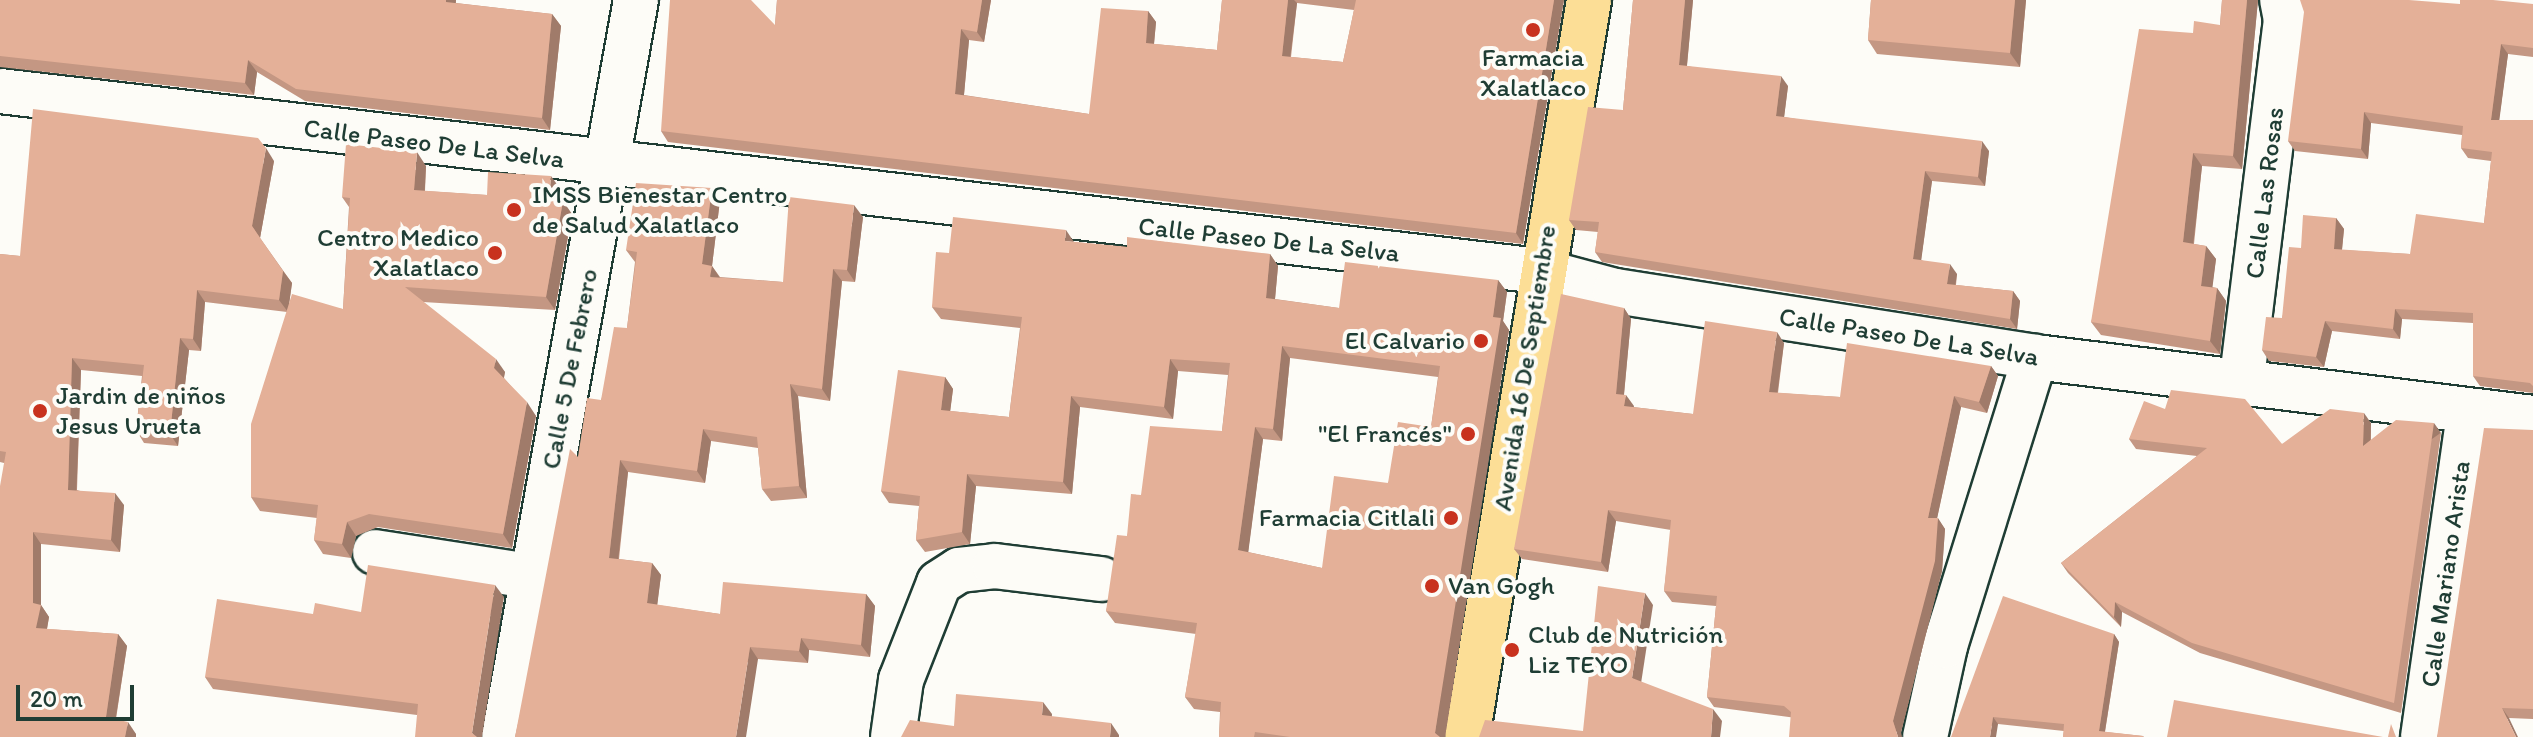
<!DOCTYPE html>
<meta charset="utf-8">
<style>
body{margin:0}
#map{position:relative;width:2533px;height:737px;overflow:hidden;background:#fdfcf7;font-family:Itim,sans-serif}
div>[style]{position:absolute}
.roads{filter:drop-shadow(2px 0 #1f3d34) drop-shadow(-2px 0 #1f3d34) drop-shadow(0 2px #1f3d34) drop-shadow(0 -2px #1f3d34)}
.minor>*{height:44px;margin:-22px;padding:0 22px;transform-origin:22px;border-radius:22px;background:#fdfcf7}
.major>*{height:44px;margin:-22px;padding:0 22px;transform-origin:22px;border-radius:22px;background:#fcde96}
.wall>*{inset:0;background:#c49783}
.shaded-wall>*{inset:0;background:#a07b6a;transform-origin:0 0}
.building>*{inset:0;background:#e4b098}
.dots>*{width:22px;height:22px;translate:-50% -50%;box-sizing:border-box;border:4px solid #fdfcf7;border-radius:50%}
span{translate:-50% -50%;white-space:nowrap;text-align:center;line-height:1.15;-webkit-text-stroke:8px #fdfcf7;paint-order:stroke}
.poi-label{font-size:26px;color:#1f3d34}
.left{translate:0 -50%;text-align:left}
.right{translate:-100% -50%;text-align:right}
.street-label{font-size:26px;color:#1f3d34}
.scale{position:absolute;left:16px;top:685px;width:118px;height:36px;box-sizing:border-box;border:4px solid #1f3d34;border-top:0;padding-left:10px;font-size:24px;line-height:28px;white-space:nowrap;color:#1f3d34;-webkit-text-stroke:6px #fdfcf7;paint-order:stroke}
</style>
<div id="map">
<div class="roads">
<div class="minor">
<div style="left:0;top:91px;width:1550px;rotate:6.67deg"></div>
<div style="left:1540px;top:271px;width:78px;rotate:14.9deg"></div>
<div style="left:1615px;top:291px;width:425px;rotate:8.9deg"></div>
<div style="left:2035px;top:357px;width:502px;rotate:6.98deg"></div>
<div style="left:2241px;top:386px;width:369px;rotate:-83deg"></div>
<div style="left:2286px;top:20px;width:20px;rotate:-101deg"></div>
<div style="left:375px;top:552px;width:157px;rotate:8.8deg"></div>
<div style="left:504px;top:737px;width:749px;rotate:-79.85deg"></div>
<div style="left:893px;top:737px;width:58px;rotate:-82deg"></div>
<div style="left:901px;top:680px;width:104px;rotate:-68.6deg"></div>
<div style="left:939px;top:583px;width:24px;rotate:-33deg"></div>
<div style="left:959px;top:570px;width:36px;rotate:-6deg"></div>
<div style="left:995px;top:566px;width:107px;rotate:7deg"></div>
<div style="left:1925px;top:737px;width:93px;rotate:-77.6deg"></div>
<div style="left:1945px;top:646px;width:303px;rotate:-72.7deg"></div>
<div style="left:2423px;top:737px;width:328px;rotate:-81.9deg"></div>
</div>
<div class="major">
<div style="left:1467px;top:737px;width:747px;rotate:-80.6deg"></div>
</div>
</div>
<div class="wall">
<div style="clip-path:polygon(0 0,456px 0,456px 3px,552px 14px,561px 26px,550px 130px,305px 101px,257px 72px,254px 95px,0 67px)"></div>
<div style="clip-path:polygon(evenodd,777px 0,991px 0,984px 42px,969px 40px,964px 95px,1089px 114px,1148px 11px,1156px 22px,1154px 44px,1217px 50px,1222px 0,1564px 0,1523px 244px,668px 142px,661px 131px,775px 25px,777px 0,1297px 3px,1354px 10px,1343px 62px,1291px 57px,1297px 3px)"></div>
<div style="clip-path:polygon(1633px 0,1693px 0,1687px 66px,1788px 86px,1784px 117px,1989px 151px,1985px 186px,1932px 181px,1921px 260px,1957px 274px,1956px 285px,2013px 291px,2020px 301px,2017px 329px,1602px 262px,1595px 252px,1598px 232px,1576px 230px,1569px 220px,1623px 110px)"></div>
<div style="clip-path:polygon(1871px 0,2026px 0,2020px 67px,1877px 54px,1868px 40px)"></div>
<div style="clip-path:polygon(2222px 0,2258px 0,2242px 169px,2202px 166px,2194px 244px,2206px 246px,2216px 259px,2212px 287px,2217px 288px,2226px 301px,2220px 354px,2101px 335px,2091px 322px,2193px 33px,2220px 25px)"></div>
<div style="clip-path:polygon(2460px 4px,2533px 4px,2533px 57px,2508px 54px,2499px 120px,2533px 120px,2533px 393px,2480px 386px,2473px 376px,2473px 323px,2402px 319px,2400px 339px,2332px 331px,2324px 367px,2269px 361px,2262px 350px,2282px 318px,2301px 248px,2336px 218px,2344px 229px,2342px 250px,2410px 254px,2484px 223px,2491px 161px,2468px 158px,2461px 148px,2462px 135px,2371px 123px,2368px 159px,2295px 151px,2288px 141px)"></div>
<div style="clip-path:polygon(274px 161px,260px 238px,292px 283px,289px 304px,343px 309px,349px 207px,342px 197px,426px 166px,425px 191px,487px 195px,561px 190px,560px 200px,572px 214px,555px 310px,423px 302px,505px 372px,504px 378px,536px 416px,512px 548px,378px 527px,356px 536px,351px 558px,323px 554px,314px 540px,317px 518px,260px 511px,251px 497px,287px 312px,205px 302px,201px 351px,189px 350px,178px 446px,144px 443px,136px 430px,142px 376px,81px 370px,77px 490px,124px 505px,120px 552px,41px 544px,41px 605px,49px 617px,47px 629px,118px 634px,127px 646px,116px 719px,136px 734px,136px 737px,0 737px,4px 463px,0 462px,0 254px,20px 256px)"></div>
<div style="clip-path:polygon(712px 188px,720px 200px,712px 266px,720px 277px,783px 282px,863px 217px,855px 282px,842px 281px,830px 401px,798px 396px,807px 498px,771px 501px,762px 489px,758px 448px,711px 441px,705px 483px,628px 472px,619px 559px,652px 563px,661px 575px,657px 605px,720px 614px,866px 594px,875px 606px,870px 657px,809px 650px,808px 663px,758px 659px,515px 737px,578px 457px,601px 400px,627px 328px,635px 262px,626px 250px)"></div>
<div style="clip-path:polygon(evenodd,1074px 242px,1127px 247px,1270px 254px,1278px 266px,1275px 299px,1339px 308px,1498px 280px,1507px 292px,1503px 321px,1509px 330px,1445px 737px,1219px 737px,1220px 712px,1194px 709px,1185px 697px,1196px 634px,1115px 623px,1106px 611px,1127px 536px,1141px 495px,1222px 431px,1228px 375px,1178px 371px,1173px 419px,1080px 407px,1072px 494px,976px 486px,970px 544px,925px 552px,916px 540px,919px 506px,889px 503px,881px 491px,945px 377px,953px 389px,950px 411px,1009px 417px,1020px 328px,941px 319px,932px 307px,949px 253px,1074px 242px,1290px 358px,1438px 377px,1431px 427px,1322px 568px,1248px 552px,1263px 439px,1282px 441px,1290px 358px)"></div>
<div style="clip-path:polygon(1624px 308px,1631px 319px,1624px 395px,1633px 407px,1693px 414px,1784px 343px,1778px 393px,1840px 397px,1991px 366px,1998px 376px,1987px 413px,1961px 407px,1937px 518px,1945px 529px,1942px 571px,1901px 732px,1714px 707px,1707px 697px,1716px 606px,1672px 602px,1664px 591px,1671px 530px,1616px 521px,1608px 572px,1522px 559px,1514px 549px)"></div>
<div style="clip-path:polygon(2165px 409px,2282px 444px,2371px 423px,2371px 440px,2441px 433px,2401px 713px,2200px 653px,2122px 612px,2121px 627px,2068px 573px,2061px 563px,2197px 456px,2136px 449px,2129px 439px)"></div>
<div style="clip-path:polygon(2533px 430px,2533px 719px,2509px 718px,2437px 737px)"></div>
<div style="clip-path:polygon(504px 597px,417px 715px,213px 689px,205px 677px,313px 614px,361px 612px)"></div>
<div style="clip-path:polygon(2114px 634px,2119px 642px,2105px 732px,2143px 736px,2144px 737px,2063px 737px,2064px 731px,1998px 724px,1951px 737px)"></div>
</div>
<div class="shaded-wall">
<div style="clip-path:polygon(446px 0,456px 0,454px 14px,446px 2px)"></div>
<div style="clip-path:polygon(982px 0,991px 0,984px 42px,977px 32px)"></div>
<div style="clip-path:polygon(1288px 0,1294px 0,1297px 3px,1289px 67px,1282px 56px)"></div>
<div style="clip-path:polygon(1554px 0,1564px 0,1523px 244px,1516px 233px)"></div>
<div style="clip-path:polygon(1685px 0,1693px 0,1686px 75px,1679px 65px)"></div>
<div style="clip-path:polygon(2015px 0,2026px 0,2020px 67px,2010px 53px)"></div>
<div style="clip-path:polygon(2247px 0,2258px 0,2242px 169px,2233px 156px)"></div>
<div style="clip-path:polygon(1148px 11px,1156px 22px,1153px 54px,1146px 43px)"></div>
<div style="clip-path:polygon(552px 14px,561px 26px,550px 130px,542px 118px)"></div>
<div style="clip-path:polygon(961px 29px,969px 40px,963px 105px,955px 94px)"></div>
<div style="clip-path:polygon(2501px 44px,2508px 54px,2498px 130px,2491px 120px)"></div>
<div style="clip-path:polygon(248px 60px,257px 72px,254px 95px,245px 83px)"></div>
<div style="clip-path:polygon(1781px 76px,1788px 86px,1783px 126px,1776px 116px)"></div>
<div style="clip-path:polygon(2364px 112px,2371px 123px,2368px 159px,2361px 149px)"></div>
<div style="clip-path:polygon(1982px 141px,1989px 151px,1985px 186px,1978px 177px)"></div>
<div style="clip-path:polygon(266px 148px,274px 161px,260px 238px,252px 226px)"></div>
<div style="clip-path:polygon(417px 152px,426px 166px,424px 204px,414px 190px)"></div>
<div style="clip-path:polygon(2193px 153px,2202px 166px,2192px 255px,2183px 242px)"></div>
<div style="clip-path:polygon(1925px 171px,1932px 181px,1920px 269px,1913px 259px)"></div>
<div style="clip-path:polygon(551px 176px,561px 190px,559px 213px,549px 200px)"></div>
<div style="clip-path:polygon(712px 188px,720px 200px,712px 266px,720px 278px,719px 289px,702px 264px)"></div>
<div style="clip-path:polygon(563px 201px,572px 214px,555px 310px,546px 297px)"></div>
<div style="clip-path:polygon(854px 205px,863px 217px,855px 282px,847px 270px)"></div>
<div style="clip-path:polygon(2336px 218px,2344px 229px,2341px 259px,2334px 249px)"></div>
<div style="clip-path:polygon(1066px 230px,1074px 242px,1065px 241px)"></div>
<div style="clip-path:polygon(2206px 246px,2216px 259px,2211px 299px,2201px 286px)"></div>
<div style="clip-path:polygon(1270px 254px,1278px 266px,1274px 310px,1266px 298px)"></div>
<div style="clip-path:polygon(1950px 264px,1957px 274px,1954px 294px,1947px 284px)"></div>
<div style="clip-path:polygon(833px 269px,842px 281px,830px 401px,822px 389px)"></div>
<div style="clip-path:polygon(283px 271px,292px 283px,288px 312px,279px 300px)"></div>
<div style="clip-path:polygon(1498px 280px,1507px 292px,1503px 321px,1509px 330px,1445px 737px,1438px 737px,1435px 733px)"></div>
<div style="clip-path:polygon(2217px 288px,2226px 301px,2220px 354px,2210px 341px)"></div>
<div style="clip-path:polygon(197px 290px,205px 302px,201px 351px,193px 339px)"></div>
<div style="clip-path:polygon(2013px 291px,2020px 301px,2017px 329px,2010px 319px)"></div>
<div style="clip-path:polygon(1624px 308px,1631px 319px,1623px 404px,1616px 394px)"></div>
<div style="clip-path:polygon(2395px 309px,2402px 319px,2400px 339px,2393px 329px)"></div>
<div style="clip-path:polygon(2325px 321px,2332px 331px,2324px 367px,2316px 357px)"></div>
<div style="clip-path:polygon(1777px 332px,1784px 343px,1776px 403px,1769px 392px)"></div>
<div style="clip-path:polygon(180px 338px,189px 350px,178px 446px,170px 434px)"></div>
<div style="clip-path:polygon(1282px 346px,1290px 358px,1282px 441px,1273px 429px)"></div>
<div style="clip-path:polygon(72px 358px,81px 370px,76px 502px,68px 490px)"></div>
<div style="clip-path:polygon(496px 359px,505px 372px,503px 381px,494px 368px)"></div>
<div style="clip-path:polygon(1170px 359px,1178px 371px,1173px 419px,1164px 407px)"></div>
<div style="clip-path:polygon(1991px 366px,1998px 376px,1987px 413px,1979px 402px)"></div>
<div style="clip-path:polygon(945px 377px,953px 389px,949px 421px,941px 410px)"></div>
<div style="clip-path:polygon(790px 384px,798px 396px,807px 498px,799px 486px)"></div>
<div style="clip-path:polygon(1626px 395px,1634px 406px,1632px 416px,1624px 406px)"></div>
<div style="clip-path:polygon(1071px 396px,1080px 407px,1072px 494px,1063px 482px)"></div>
<div style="clip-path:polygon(1954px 396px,1961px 407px,1935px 528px,1928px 518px)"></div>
<div style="clip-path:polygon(527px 402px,536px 416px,512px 548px,503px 534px)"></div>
<div style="clip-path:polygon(2364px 413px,2371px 423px,2370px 456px,2363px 446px)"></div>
<div style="left:2434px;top:423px;width:12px;height:283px;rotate:55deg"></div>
<div style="clip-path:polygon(1255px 427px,1263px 439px,1247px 562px,1238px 550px)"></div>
<div style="clip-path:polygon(703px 429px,711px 441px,705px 483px,697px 471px)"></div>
<div style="clip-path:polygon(620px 460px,628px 472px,617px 570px,609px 558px)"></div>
<div style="clip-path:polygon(967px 474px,976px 486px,970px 544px,962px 532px)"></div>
<div style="clip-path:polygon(115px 493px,124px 505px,120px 552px,111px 540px)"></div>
<div style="clip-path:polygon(1608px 510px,1616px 521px,1608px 572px,1601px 562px)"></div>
<div style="clip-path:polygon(1938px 518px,1945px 529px,1942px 571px,1901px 732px,1902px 737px,1898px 737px,1893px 721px)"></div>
<div style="clip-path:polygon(347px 522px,356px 536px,351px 558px,342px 544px)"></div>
<div style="clip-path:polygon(33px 532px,41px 544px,41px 605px,49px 617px,45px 640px,36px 628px,33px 603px)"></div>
<div style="clip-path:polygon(652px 563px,661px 575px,656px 615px,647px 603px)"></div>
<div style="clip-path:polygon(495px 585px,504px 597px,482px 737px,475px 737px,472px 733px)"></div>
<div style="clip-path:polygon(1645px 593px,1653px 605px,1640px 690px,1632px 678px)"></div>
<div style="clip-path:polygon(866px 594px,875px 606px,870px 657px,861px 645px)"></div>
<div style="clip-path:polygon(2115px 602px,2122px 612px,2121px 627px,2114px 617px)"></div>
<div style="clip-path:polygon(118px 634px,127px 646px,114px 729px,106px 717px)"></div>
<div style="clip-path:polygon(2114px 634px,2119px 642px,2104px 737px,2099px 731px)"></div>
<div style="clip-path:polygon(801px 638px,809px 650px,808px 663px,799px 651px)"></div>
<div style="clip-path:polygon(750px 647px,758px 659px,746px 737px,736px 737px)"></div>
<div style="clip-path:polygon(1043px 702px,1052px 714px,1051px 727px,1042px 715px)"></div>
<div style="clip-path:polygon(2502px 708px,2509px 718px,2518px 737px,2516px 737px)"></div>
<div style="clip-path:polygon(1713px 709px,1722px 721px,1720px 737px,1711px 737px)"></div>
<div style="clip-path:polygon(1993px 717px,1998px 724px,1996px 737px,1990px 737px)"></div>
<div style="clip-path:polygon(128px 722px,136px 734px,136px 737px,125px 737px)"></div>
<div style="clip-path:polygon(1111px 723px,1119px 735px,1119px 737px,1110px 737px)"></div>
</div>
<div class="building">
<div style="clip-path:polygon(0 0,446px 0,446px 2px,552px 14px,542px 118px,296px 89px,248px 60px,245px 83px,0 56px)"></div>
<div style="clip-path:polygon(670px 0,751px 0,775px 25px,777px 0,982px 0,977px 32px,961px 29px,955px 94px,1089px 114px,1101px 8px,1148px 11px,1146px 43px,1217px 50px,1222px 0,1288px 0,1282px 56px,1343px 62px,1356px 0,1354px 0,1554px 0,1516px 233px,661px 131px)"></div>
<div style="clip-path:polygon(1633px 0,1685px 0,1679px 65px,1781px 76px,1776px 116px,1982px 141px,1978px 177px,1925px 171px,1913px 259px,1950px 264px,1947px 284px,2013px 291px,2010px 319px,1595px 252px,1599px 222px,1569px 220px,1588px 107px,1623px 110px)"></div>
<div style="clip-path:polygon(1871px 0,2015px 0,2010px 53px,1868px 40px)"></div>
<div style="clip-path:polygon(2222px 0,2247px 0,2233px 156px,2193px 153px,2183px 242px,2206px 246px,2201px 286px,2217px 288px,2210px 341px,2091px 322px,2139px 29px,2193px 33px,2194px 21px,2220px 25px)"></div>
<div style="clip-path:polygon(2300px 0,2409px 0,2460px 4px,2460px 0,2493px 0,2533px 4px,2533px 48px,2501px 44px,2491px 120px,2533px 120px,2533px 386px,2530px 383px,2473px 376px,2473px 313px,2395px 309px,2393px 329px,2325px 321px,2316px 357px,2262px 350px,2266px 317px,2282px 318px,2289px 247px,2301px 248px,2303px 215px,2336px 218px,2334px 249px,2410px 254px,2416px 214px,2484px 223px,2492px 152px,2461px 148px,2463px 126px,2364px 112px,2361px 149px,2288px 141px,2304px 12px)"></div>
<div style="clip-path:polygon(33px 109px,258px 138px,266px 148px,252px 226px,283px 271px,279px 300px,197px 290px,193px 339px,180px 338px,170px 434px,136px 430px,144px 365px,72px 358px,68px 490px,115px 493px,111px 540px,33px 532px,33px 603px,41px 605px,36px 628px,118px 634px,106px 717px,128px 722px,125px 737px,0 737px,0 486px,6px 452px,0 451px,0 254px,20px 256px)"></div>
<div style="clip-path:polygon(346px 144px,417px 152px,414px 190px,487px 195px,488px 172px,551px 176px,549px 200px,563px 201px,546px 297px,405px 287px,496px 359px,494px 368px,527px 402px,503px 534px,369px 514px,347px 522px,342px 544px,314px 540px,318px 505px,251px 497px,251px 424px,292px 294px,343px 309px,350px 198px,342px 197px)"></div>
<div style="clip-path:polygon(636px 183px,712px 188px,702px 264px,712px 266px,710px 277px,783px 282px,789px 197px,854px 205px,847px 270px,833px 269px,822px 389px,790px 384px,799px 486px,762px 489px,757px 437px,703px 429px,697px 471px,620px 460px,609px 558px,652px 563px,647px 603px,720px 614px,723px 582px,866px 594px,861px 645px,801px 638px,799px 651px,750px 647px,736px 737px,515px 737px,570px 449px,578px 457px,587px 398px,601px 400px,614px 327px,627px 328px,637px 252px,626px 250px)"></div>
<div style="clip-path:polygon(evenodd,953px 217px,1066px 230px,1065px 241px,1127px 247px,1127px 237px,1270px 254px,1266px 298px,1339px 308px,1345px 262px,1498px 280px,1493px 317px,1501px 318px,1435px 733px,1440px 737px,1290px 737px,1255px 732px,1254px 737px,1219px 737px,1221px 702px,1185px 697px,1197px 623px,1106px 611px,1117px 535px,1127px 536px,1131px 494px,1141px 495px,1150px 426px,1222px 431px,1230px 363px,1170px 359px,1164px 407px,1071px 396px,1063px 482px,967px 474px,962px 532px,916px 540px,920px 496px,881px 491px,898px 370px,945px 377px,941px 410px,1009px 417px,1022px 317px,932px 307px,936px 252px,949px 253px,953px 217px,1282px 346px,1440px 366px,1431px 427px,1398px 422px,1388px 483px,1334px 476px,1322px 568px,1238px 550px,1255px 427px,1273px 429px,1282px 346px)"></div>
<div style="clip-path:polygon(1561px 294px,1624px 308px,1616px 394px,1626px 395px,1624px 406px,1693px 414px,1705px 321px,1777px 332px,1769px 392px,1840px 397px,1847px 343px,1991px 366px,1979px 402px,1954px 396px,1928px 518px,1938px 518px,1935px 561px,1893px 721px,1898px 737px,1789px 737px,1791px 712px,1784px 706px,1707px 697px,1717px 596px,1664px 591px,1671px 520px,1608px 510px,1601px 562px,1514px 549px)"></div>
<div style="clip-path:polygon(2171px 390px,2245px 399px,2282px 444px,2330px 409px,2364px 413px,2363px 446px,2396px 420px,2434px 423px,2394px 703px,2192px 643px,2115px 602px,2114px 617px,2061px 563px,2207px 448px,2129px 439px,2144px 401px,2165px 409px)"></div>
<div style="clip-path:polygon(2484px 428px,2533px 430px,2533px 709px,2502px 708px,2516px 737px,2437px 737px)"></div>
<div style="clip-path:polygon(368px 565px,495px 585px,472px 733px,477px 737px,415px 737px,418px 704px,205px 677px,217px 599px,313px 614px,315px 603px,361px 612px)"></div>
<div style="clip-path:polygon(1598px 586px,1645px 593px,1632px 678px,1713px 709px,1711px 737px,1479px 737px,1485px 720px,1583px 731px)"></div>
<div style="clip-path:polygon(2003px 596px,2114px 634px,2099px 731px,2143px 736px,2143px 737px,2063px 737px,2064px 724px,1993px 717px,1990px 737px,1951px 737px)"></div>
<div style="clip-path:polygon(956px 694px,1043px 702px,1042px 715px,1111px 723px,1110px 737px,901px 737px,910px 720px,954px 726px)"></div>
<div style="clip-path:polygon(2174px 700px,2383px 737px,2167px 737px)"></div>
<div style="clip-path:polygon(2391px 724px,2396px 737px,2388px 737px)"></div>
</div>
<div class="dots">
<div style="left:1533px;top:30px;background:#c8321e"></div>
<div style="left:514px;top:210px;background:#c8321e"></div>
<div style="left:495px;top:253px;background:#c8321e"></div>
<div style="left:1481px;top:341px;background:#c8321e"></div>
<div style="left:40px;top:411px;background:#c8321e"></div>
<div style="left:1468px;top:434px;background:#c8321e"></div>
<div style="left:1451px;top:518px;background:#c8321e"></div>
<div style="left:1432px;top:586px;background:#c8321e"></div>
<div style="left:1512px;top:650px;background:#c8321e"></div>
</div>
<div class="poi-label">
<span style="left:1533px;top:73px">Farmacia<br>Xalatlaco</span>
<span class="left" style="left:532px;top:210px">IMSS Bienestar Centro<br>de Salud Xalatlaco</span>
<span class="right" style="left:479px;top:253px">Centro Medico<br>Xalatlaco</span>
<span class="right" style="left:1465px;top:341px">El Calvario</span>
<span class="left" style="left:56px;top:411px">Jardin de niños<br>Jesus Urueta</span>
<span class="right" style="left:1452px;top:434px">"El Francés"</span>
<span class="right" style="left:1435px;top:518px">Farmacia Citlali</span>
<span class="left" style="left:1448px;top:586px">Van Gogh</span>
<span class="left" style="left:1528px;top:650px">Club de Nutrición<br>Liz TEYO</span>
</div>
<div class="street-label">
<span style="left:434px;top:144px;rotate:7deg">Calle Paseo De La Selva</span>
<span style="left:2265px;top:193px;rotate:-83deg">Calle Las Rosas</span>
<span style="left:1269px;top:240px;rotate:6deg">Calle Paseo De La Selva</span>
<span style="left:1909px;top:337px;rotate:9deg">Calle Paseo De La Selva</span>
<span style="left:1525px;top:368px;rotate:-81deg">Avenida 16 De Septiembre</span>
<span style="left:570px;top:369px;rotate:-79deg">Calle 5 De Febrero</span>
<span style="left:2446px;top:574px;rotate:-82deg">Calle Mariano Arista</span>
</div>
<div class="scale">20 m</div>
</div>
